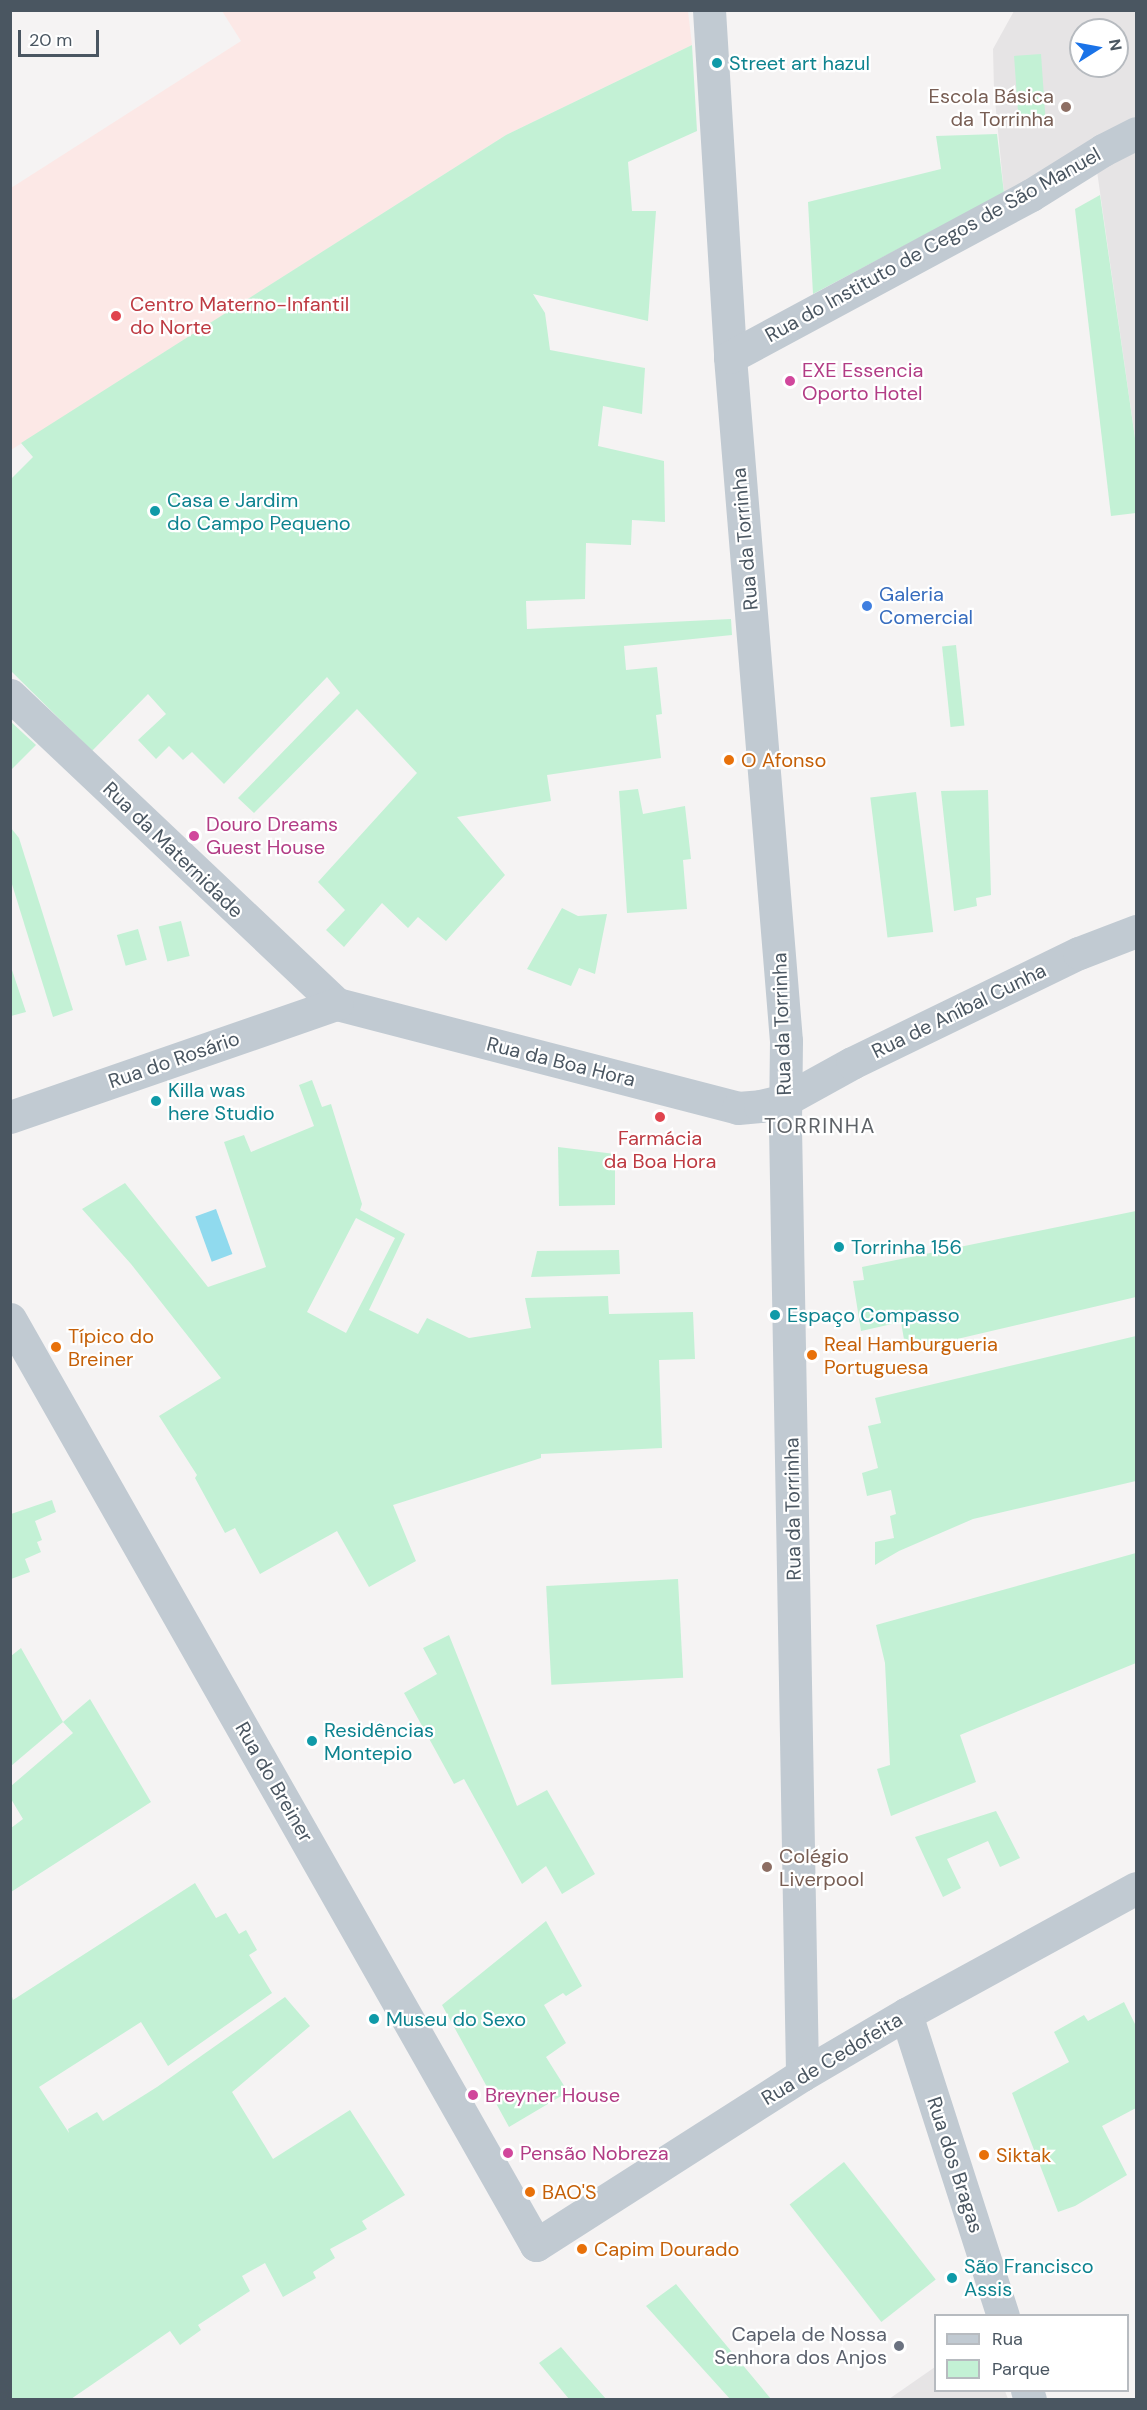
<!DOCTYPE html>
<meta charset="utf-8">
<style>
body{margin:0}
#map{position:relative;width:1147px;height:2410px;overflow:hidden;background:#f5f3f3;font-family:"DM Sans",sans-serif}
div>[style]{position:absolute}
.education>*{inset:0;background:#e6e4e5}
.medical>*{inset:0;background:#fce8e6}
.green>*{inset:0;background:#c3f1d5;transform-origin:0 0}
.water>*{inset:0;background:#90daee;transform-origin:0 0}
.minor>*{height:33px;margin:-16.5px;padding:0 16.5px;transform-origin:16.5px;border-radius:16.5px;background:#c1cad2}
.dots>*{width:16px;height:16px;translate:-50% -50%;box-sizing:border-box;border:3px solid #fff;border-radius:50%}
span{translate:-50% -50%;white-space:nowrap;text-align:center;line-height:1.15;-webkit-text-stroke:4.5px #fff;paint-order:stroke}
.culture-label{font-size:20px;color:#0d838f}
.left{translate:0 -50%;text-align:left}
.education-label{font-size:20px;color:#785e54}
.right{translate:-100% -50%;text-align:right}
.street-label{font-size:20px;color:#4a5661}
.health-label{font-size:20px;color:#be3a42}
.hotel-label{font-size:20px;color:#b23c85}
.shop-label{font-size:20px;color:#366cbe}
.food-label{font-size:20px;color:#c56008}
.worship-label{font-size:20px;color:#5b616d}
.neighbourhood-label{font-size:21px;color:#5f6368;letter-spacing:1.5px}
.frame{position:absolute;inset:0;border:12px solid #4a5661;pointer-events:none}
.legend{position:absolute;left:934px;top:2314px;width:195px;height:78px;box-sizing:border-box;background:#fff;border:2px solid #b7bbc0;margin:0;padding:8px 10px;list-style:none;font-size:18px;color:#4a5661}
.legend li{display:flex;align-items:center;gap:12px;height:30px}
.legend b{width:30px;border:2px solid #b7bbc0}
.north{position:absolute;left:1069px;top:18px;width:60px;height:60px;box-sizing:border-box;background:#fff;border:2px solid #b7bbc0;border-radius:50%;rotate:79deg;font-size:16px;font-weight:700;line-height:24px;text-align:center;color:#4a5661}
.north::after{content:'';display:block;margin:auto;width:21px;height:27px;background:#1a73e8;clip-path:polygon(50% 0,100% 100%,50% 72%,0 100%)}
.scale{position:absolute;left:18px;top:30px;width:81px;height:27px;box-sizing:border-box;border:3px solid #4a5661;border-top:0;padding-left:8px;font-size:18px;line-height:21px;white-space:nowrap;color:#4a5661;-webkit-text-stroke:4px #fff;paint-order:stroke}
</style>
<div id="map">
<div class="education">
<div style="clip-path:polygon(evenodd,1014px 11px,1136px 11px,1136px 123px,1004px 193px,994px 90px,993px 49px,1014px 11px,1081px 30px,1117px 30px,1117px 66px,1081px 66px,1081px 30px)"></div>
<div style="clip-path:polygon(1136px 149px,1136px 445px,1097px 171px)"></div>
<div style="clip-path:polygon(935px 2367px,936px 2390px,1005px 2391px,1008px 2399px,889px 2399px)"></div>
</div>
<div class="medical">
<div style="clip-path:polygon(222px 11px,688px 11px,692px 45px,506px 135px,11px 450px,11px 188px,241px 41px)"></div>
</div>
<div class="green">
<div style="clip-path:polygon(692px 45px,697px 131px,628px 162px,632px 211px,656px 211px,648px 321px,533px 294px,545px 313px,550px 350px,645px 368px,642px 414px,603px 406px,598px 446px,664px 461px,665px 522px,632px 520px,631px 545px,586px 543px,585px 599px,526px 601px,527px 629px,731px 619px,732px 635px,624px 646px,626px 670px,657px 667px,662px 714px,656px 715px,661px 758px,547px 775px,551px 801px,457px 817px,505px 875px,446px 941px,418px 917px,408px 928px,382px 903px,344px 947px,326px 930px,345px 910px,318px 882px,417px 773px,357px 709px,254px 813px,238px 798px,340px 693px,327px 677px,224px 784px,192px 752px,183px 760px,169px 746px,156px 759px,138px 740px,166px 714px,148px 694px,92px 751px,11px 671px,11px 479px,33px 457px,21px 443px,506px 135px)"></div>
<div style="left:1041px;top:54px;width:62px;height:27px;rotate:86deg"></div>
<div style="clip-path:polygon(997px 134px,1004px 193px,813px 294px,808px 202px,941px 169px,936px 136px)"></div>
<div style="clip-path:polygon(1100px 195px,1136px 445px,1136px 513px,1111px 516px,1075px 209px)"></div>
<div style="left:956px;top:645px;width:81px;height:14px;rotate:84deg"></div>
<div style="clip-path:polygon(10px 721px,36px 745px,11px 770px,10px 770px)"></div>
<div style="clip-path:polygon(638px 789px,643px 814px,685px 806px,691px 859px,683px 860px,687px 909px,627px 913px,619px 791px)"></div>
<div style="clip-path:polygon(988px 790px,991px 895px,976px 898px,977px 906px,954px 911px,941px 791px)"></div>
<div style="left:916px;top:792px;width:141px;height:46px;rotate:83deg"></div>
<div style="clip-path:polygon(11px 828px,19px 838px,73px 1010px,53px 1017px,11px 881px)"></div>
<div style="clip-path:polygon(562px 908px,578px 916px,607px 914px,595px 974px,579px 968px,571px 986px,527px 969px)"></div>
<div style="left:181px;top:921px;width:36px;height:23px;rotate:76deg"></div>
<div style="left:138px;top:929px;width:32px;height:22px;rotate:74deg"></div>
<div style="clip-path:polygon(10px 964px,26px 1012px,11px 1016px,10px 1016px)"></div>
<div style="clip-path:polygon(evenodd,312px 1080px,322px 1107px,331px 1104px,362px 1204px,360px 1210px,405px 1234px,369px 1310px,418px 1334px,427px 1318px,469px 1338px,531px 1328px,525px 1298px,608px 1296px,609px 1314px,693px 1312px,695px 1359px,659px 1360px,662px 1448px,541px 1454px,541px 1458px,393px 1505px,416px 1561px,369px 1587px,337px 1531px,260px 1574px,235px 1528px,225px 1533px,195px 1478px,197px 1475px,159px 1416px,221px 1378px,131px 1264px,82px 1209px,125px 1183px,208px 1287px,266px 1267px,224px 1142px,244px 1135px,251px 1152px,314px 1126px,299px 1085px,312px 1080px,356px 1218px,395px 1238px,346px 1333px,307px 1312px,356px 1218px)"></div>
<div style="clip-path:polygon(558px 1147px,615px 1154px,615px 1205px,559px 1206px)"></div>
<div style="clip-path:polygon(1136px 1211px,1136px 1297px,906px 1351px,901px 1322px,861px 1331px,853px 1281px,864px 1280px,862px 1267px)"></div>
<div style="clip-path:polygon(619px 1250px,620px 1274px,531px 1277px,537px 1251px)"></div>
<div style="clip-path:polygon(1136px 1336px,1136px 1481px,973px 1519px,899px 1551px,875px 1565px,875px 1542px,894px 1538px,890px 1516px,896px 1514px,891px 1490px,867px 1496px,862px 1473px,878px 1468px,868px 1426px,881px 1423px,875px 1398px)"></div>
<div style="clip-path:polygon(52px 1500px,56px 1512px,35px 1521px,42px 1540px,37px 1542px,41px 1552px,25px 1559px,30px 1572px,11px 1579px,11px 1514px)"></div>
<div style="clip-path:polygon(1136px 1553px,1136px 1663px,960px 1735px,976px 1782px,891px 1816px,877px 1769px,890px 1765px,885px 1663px,876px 1625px)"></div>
<div style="left:678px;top:1579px;width:99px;height:132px;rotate:87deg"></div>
<div style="clip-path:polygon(449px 1635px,517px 1806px,547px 1790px,595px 1874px,562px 1894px,546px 1866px,522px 1884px,464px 1779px,454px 1784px,404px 1693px,437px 1674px,423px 1648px)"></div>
<div style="clip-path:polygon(21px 1648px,63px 1722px,90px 1699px,151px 1802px,11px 1892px,11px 1828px,23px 1819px,11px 1799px,11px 1786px,73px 1733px,63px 1722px,11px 1766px,11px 1656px)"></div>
<div style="clip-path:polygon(996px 1811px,1020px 1858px,1000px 1867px,988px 1841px,947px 1859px,961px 1888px,943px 1897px,915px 1837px)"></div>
<div style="clip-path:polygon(195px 1883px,216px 1918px,226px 1913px,239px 1934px,246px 1930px,257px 1950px,249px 1955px,272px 1993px,168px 2066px,141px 2022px,39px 2087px,69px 2133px,68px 2129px,97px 2112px,103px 2121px,157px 2087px,285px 1997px,310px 2026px,232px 2092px,273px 2159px,350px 2110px,405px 2195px,362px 2221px,367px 2229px,330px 2249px,335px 2258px,313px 2272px,316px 2278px,283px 2297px,265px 2263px,242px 2276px,250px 2291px,198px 2325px,201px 2330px,180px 2345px,170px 2331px,71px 2399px,11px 2399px,11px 1993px,13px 2000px)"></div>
<div style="clip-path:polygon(546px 1921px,582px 1986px,566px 1996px,563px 1993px,544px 2005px,566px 2043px,546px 2057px,568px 2092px,509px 2127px,442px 2005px)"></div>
<div style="clip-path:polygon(1124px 2002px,1136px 2026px,1136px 2108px,1102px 2126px,1127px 2175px,1075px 2206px,1058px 2212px,1012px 2093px,1069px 2062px,1054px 2032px,1084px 2015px,1088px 2021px)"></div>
<div style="left:844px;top:2162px;width:149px;height:69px;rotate:52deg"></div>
<div style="clip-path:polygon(676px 2284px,716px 2333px,771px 2399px,730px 2399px,646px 2306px)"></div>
<div style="clip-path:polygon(561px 2347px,579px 2368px,606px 2399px,569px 2399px,539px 2363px)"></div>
</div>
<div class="water">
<div style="left:216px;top:1209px;width:48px;height:22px;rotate:70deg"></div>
</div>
<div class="minor">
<div style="left:709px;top:10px;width:348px;rotate:86.5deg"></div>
<div style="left:730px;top:357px;width:686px;rotate:85.32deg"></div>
<div style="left:786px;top:1041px;width:85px;rotate:90.7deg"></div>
<div style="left:785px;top:1126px;width:949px;rotate:88.97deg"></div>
<div style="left:730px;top:357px;width:342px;rotate:-28.3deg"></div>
<div style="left:1031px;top:195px;width:85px;rotate:-32deg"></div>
<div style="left:1103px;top:150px;width:37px;rotate:-27deg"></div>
<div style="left:10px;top:695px;width:450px;rotate:43.4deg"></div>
<div style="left:337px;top:1004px;width:414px;rotate:14.5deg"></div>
<div style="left:738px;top:1108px;width:22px;rotate:-5deg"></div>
<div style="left:760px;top:1106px;width:26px;rotate:-13deg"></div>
<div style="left:785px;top:1100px;width:77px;rotate:-28.9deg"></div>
<div style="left:852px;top:1063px;width:252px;rotate:-25.9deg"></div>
<div style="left:1079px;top:953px;width:61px;rotate:-21.1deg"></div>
<div style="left:10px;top:1117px;width:346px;rotate:-19.1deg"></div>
<div style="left:10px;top:1319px;width:1065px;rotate:60.4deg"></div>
<div style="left:536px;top:2245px;width:316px;rotate:-32.6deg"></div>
<div style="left:802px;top:2075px;width:121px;rotate:-30.4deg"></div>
<div style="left:906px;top:2014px;width:262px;rotate:-28.7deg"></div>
<div style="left:906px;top:2014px;width:317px;rotate:72.2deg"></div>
<div style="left:1027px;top:2390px;width:10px;rotate:73deg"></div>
</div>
<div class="dots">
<div style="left:717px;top:63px;background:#0f9aa8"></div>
<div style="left:1066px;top:107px;background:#8d6e63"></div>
<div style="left:116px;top:316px;background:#e0444e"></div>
<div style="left:790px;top:381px;background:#d1479c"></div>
<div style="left:155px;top:511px;background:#0f9aa8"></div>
<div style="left:867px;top:606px;background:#3f7fe0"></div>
<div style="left:729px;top:760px;background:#e8710a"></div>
<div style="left:194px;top:836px;background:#d1479c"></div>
<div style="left:156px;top:1101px;background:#0f9aa8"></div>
<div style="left:660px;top:1117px;background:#e0444e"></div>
<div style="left:839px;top:1247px;background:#0f9aa8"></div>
<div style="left:775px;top:1315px;background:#0f9aa8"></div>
<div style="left:56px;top:1347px;background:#e8710a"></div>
<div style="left:812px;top:1355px;background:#e8710a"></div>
<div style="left:312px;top:1741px;background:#0f9aa8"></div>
<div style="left:767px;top:1867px;background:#8d6e63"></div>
<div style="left:374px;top:2019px;background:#0f9aa8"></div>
<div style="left:473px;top:2095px;background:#d1479c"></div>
<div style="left:508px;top:2153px;background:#d1479c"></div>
<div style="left:984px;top:2155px;background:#e8710a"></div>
<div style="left:530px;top:2192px;background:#e8710a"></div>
<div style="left:582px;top:2249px;background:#e8710a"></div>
<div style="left:952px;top:2278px;background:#0f9aa8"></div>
<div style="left:899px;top:2346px;background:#6b7280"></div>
</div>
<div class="culture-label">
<span class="left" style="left:729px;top:63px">Street art hazul</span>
<span class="left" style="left:167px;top:512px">Casa e Jardim<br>do Campo Pequeno</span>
<span class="left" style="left:168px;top:1102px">Killa was<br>here Studio</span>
<span class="left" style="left:851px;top:1247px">Torrinha 156</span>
<span class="left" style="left:787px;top:1315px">Espaço Compasso</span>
<span class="left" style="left:324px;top:1742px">Residências<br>Montepio</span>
<span class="left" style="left:386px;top:2019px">Museu do Sexo</span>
<span class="left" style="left:964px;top:2278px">São Francisco<br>Assis</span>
</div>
<div class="education-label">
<span class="right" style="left:1054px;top:108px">Escola Básica<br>da Torrinha</span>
<span class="left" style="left:779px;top:1868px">Colégio<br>Liverpool</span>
</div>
<div class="street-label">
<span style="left:933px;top:245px;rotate:-29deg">Rua do Instituto de Cegos de São Manuel</span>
<span style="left:745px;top:539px;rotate:-95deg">Rua da Torrinha</span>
<span style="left:173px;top:850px;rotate:44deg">Rua da Maternidade</span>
<span style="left:959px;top:1011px;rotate:-26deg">Rua de Aníbal Cunha</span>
<span style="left:782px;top:1024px;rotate:-92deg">Rua da Torrinha</span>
<span style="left:174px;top:1060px;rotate:-19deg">Rua do Rosário</span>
<span style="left:561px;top:1062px;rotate:14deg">Rua da Boa Hora</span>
<span style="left:793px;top:1509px;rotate:-91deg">Rua da Torrinha</span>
<span style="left:274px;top:1782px;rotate:60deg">Rua do Breiner</span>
<span style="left:832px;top:2059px;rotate:-31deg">Rua de Cedofeita</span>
<span style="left:955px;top:2165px;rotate:72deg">Rua dos Bragas</span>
</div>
<div class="health-label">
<span class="left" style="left:130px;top:316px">Centro Materno-Infantil<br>do Norte</span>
<span style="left:660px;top:1150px">Farmácia<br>da Boa Hora</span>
</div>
<div class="hotel-label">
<span class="left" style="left:802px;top:382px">EXE Essencia<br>Oporto Hotel</span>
<span class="left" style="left:206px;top:836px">Douro Dreams<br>Guest House</span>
<span class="left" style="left:485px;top:2095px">Breyner House</span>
<span class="left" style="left:520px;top:2153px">Pensão Nobreza</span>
</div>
<div class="shop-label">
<span class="left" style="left:879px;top:606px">Galeria<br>Comercial</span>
</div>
<div class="food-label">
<span class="left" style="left:741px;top:760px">O Afonso</span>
<span class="left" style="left:68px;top:1348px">Típico do<br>Breiner</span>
<span class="left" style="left:824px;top:1356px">Real Hamburgueria<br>Portuguesa</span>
<span class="left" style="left:996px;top:2155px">Siktak</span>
<span class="left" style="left:542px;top:2192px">BAO'S</span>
<span class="left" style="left:594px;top:2249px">Capim Dourado</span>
</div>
<div class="worship-label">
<span class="right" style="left:887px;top:2346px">Capela de Nossa<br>Senhora dos Anjos</span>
</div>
<div class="neighbourhood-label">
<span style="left:820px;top:1126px">TORRINHA</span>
</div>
<div class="frame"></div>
<ul class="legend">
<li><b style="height:8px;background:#c1cad2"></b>Rua</li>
<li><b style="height:16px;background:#c3f1d5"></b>Parque</li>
</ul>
<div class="north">N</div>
<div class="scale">20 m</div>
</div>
